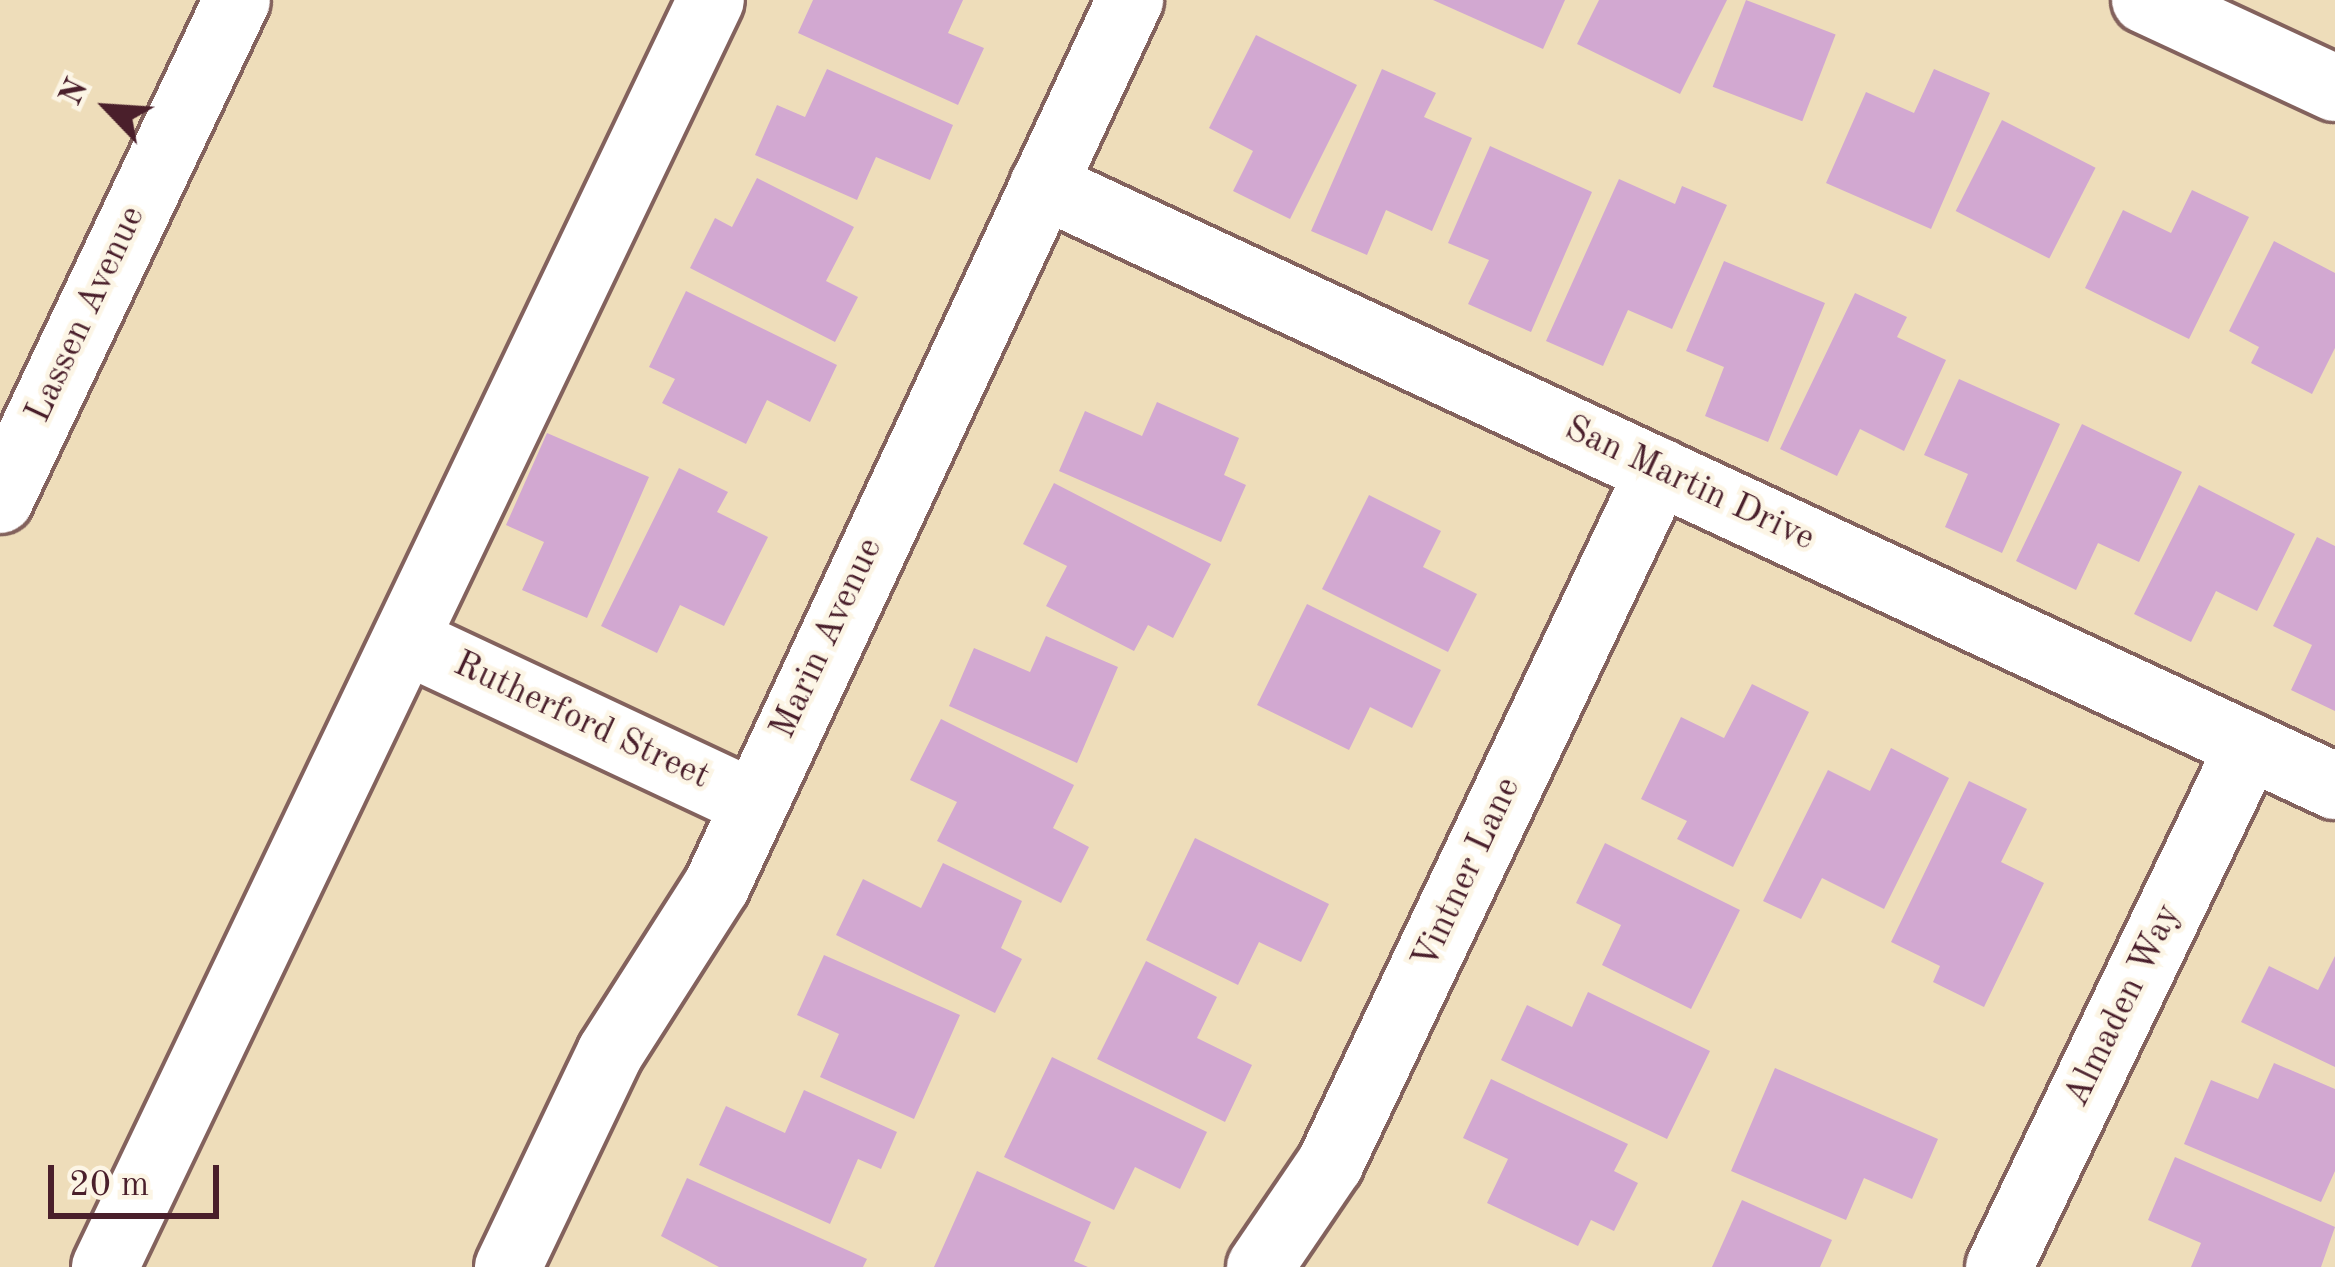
<!DOCTYPE html>
<style>
body{margin:0}
#map{position:relative;width:2335px;height:1267px;overflow:hidden;background:#eeddba;font-family:"Old Standard TT",serif}
div>[style]{position:absolute}
.building>*{inset:0;background:#d2a8d1;transform-origin:0 0}
.roads{filter:drop-shadow(3px 0 #83625d) drop-shadow(-3px 0 #83625d) drop-shadow(0 3px #83625d) drop-shadow(0 -3px #83625d)}
.minor>*{height:66px;margin:-33px;padding:0 33px;transform-origin:33px;border-radius:33px;background:#fff}
span{translate:-50% -50%;white-space:nowrap;text-align:center;line-height:1.15;-webkit-text-stroke:9px #fcf5e5;paint-order:stroke}
.street-label{font-size:36px;color:#4a1f2b}
.north{position:absolute;left:48px;top:48px;width:120px;height:120px;-webkit-text-stroke:9px #fcf5e5;paint-order:stroke;rotate:295deg;font-size:33px;font-weight:700;line-height:48px;text-align:center;color:#4a1f2b}
.north::after{content:'';display:block;margin:auto;width:42px;height:54px;background:#4a1f2b;clip-path:polygon(50% 0,100% 100%,50% 72%,0 100%)}
.scale{position:absolute;left:48px;top:1165px;width:171px;height:54px;box-sizing:border-box;border:6px solid #4a1f2b;border-top:0;padding-left:15px;font-size:36px;line-height:42px;white-space:nowrap;color:#4a1f2b;-webkit-text-stroke:9px #fcf5e5;paint-order:stroke}
</style>
<div id="map">
<div class="building">
<div style="clip-path:polygon(813px 0,963px 0,948px 33px,984px 48px,958px 105px,798px 33px)"></div>
<div style="clip-path:polygon(1433px 0,1565px 0,1543px 49px)"></div>
<div style="clip-path:polygon(1599px 0,1727px 0,1680px 94px,1577px 44px)"></div>
<div style="left:1746px;top:0;width:96px;height:93px;rotate:21deg"></div>
<div style="clip-path:polygon(1256px 35px,1357px 85px,1290px 219px,1233px 191px,1253px 151px,1209px 128px)"></div>
<div style="clip-path:polygon(827px 69px,953px 125px,930px 180px,876px 157px,857px 200px,755px 155px,777px 105px,805px 117px)"></div>
<div style="clip-path:polygon(1382px 69px,1436px 93px,1424px 117px,1472px 138px,1432px 231px,1386px 210px,1367px 255px,1311px 231px)"></div>
<div style="clip-path:polygon(1934px 69px,1990px 93px,1931px 229px,1826px 183px,1866px 92px,1914px 113px)"></div>
<div style="left:2002px;top:120px;width:105px;height:102px;rotate:27deg"></div>
<div style="clip-path:polygon(1490px 146px,1592px 192px,1531px 332px,1468px 304px,1489px 260px,1448px 243px)"></div>
<div style="clip-path:polygon(757px 178px,854px 227px,826px 281px,858px 297px,835px 342px,690px 268px,715px 218px,732px 227px)"></div>
<div style="clip-path:polygon(1619px 179px,1675px 204px,1682px 186px,1727px 205px,1672px 329px,1628px 310px,1603px 366px,1546px 341px)"></div>
<div style="clip-path:polygon(2192px 190px,2249px 217px,2189px 339px,2085px 288px,2123px 210px,2171px 233px)"></div>
<div style="clip-path:polygon(2274px 241px,2335px 273px,2335px 348px,2312px 394px,2251px 363px,2259px 347px,2229px 331px)"></div>
<div style="clip-path:polygon(1724px 261px,1825px 303px,1768px 442px,1705px 416px,1724px 367px,1686px 351px)"></div>
<div style="clip-path:polygon(686px 291px,837px 365px,810px 422px,767px 400px,746px 444px,662px 403px,675px 379px,649px 367px)"></div>
<div style="clip-path:polygon(1855px 293px,1907px 317px,1897px 337px,1946px 360px,1904px 451px,1860px 429px,1837px 476px,1780px 449px)"></div>
<div style="clip-path:polygon(1959px 379px,2060px 424px,2002px 553px,1945px 527px,1968px 474px,1924px 455px)"></div>
<div style="clip-path:polygon(1157px 402px,1239px 438px,1224px 475px,1246px 485px,1221px 542px,1059px 471px,1085px 411px,1142px 436px)"></div>
<div style="clip-path:polygon(2082px 424px,2182px 472px,2139px 562px,2098px 543px,2076px 590px,2016px 561px)"></div>
<div style="clip-path:polygon(547px 433px,649px 477px,587px 618px,522px 590px,544px 542px,506px 525px)"></div>
<div style="clip-path:polygon(679px 468px,728px 492px,717px 512px,768px 537px,724px 626px,680px 605px,657px 653px,601px 626px)"></div>
<div style="clip-path:polygon(1054px 483px,1211px 564px,1173px 638px,1148px 625px,1134px 651px,1046px 606px,1067px 566px,1023px 544px)"></div>
<div style="clip-path:polygon(2199px 485px,2295px 534px,2257px 611px,2216px 591px,2191px 642px,2134px 614px)"></div>
<div style="clip-path:polygon(1369px 495px,1441px 531px,1423px 567px,1477px 594px,1448px 652px,1322px 589px)"></div>
<div style="clip-path:polygon(2317px 537px,2335px 546px,2335px 711px,2291px 690px,2312px 645px,2273px 626px)"></div>
<div style="clip-path:polygon(1307px 604px,1441px 670px,1412px 728px,1370px 707px,1349px 750px,1257px 705px)"></div>
<div style="clip-path:polygon(1046px 636px,1118px 667px,1077px 763px,949px 706px,974px 648px,1030px 672px)"></div>
<div style="clip-path:polygon(1752px 684px,1809px 712px,1733px 867px,1677px 839px,1687px 821px,1641px 799px,1681px 717px,1724px 738px)"></div>
<div style="clip-path:polygon(941px 719px,1074px 785px,1053px 828px,1089px 847px,1061px 903px,937px 841px,957px 802px,910px 780px)"></div>
<div style="clip-path:polygon(1891px 748px,1949px 778px,1884px 909px,1822px 878px,1801px 919px,1763px 901px,1828px 770px,1870px 791px)"></div>
<div style="clip-path:polygon(1969px 781px,2027px 809px,2001px 862px,2044px 883px,1984px 1007px,1933px 982px,1940px 966px,1891px 942px)"></div>
<div style="clip-path:polygon(1195px 838px,1329px 904px,1301px 962px,1259px 942px,1238px 985px,1146px 940px)"></div>
<div style="clip-path:polygon(1605px 843px,1740px 910px,1691px 1009px,1602px 965px,1621px 925px,1576px 903px)"></div>
<div style="clip-path:polygon(943px 863px,1022px 901px,1001px 948px,1022px 959px,995px 1013px,836px 935px,863px 879px,921px 908px)"></div>
<div style="clip-path:polygon(824px 955px,960px 1015px,914px 1119px,820px 1077px,839px 1034px,797px 1015px)"></div>
<div style="clip-path:polygon(2335px 956px,2335px 1067px,2241px 1022px,2269px 966px,2318px 990px)"></div>
<div style="clip-path:polygon(1146px 961px,1217px 997px,1197px 1038px,1252px 1065px,1225px 1122px,1097px 1059px)"></div>
<div style="clip-path:polygon(1588px 992px,1710px 1051px,1667px 1139px,1501px 1060px,1527px 1005px,1572px 1027px)"></div>
<div style="clip-path:polygon(1052px 1057px,1207px 1132px,1180px 1189px,1135px 1167px,1114px 1210px,1004px 1157px)"></div>
<div style="clip-path:polygon(2274px 1063px,2335px 1089px,2335px 1171px,2321px 1202px,2184px 1144px,2211px 1080px,2258px 1099px)"></div>
<div style="clip-path:polygon(1775px 1068px,1938px 1139px,1912px 1199px,1864px 1178px,1846px 1220px,1731px 1171px)"></div>
<div style="clip-path:polygon(1491px 1079px,1628px 1144px,1614px 1171px,1638px 1183px,1614px 1231px,1591px 1220px,1578px 1246px,1487px 1203px,1508px 1159px,1463px 1138px)"></div>
<div style="clip-path:polygon(804px 1090px,897px 1132px,881px 1169px,858px 1159px,830px 1224px,699px 1165px,726px 1106px,785px 1133px)"></div>
<div style="clip-path:polygon(2175px 1157px,2335px 1227px,2321px 1267px,2191px 1267px,2201px 1243px,2148px 1220px)"></div>
<div style="clip-path:polygon(977px 1171px,1091px 1222px,1074px 1261px,1088px 1267px,934px 1267px)"></div>
<div style="clip-path:polygon(687px 1178px,867px 1259px,863px 1267px,719px 1267px,661px 1236px)"></div>
<div style="clip-path:polygon(1742px 1200px,1832px 1240px,1820px 1267px,1712px 1267px)"></div>
</div>
<div class="roads">
<div class="minor">
<div style="left:2145px;top:0;width:209px;rotate:24.9deg"></div>
<div style="left:1043px;top:185px;width:1425px;rotate:24.95deg"></div>
<div style="left:0;top:500px;width:553px;rotate:-64.64deg"></div>
<div style="left:411px;top:643px;width:375px;rotate:25.1deg"></div>
<div style="left:105px;top:1267px;width:1404px;rotate:-64.44deg"></div>
<div style="left:508px;top:1267px;width:237px;rotate:-64.5deg"></div>
<div style="left:610px;top:1053px;width:199px;rotate:-57.5deg"></div>
<div style="left:717px;top:885px;width:977px;rotate:-64.98deg"></div>
<div style="left:1260px;top:1267px;width:125px;rotate:-55.8deg"></div>
<div style="left:1330px;top:1164px;width:767px;rotate:-64.6deg"></div>
<div style="left:1999px;top:1267px;width:578px;rotate:-64.37deg"></div>
</div>
</div>
<div class="street-label">
<span style="left:87px;top:315px;rotate:-65deg">Lassen Avenue</span>
<span style="left:1689px;top:485px;rotate:25deg">San Martin Drive</span>
<span style="left:828px;top:639px;rotate:-65deg">Marin Avenue</span>
<span style="left:581px;top:722px;rotate:25deg">Rutherford Street</span>
<span style="left:1468px;top:874px;rotate:-65deg">Vintner Lane</span>
<span style="left:2124px;top:1006px;rotate:-64deg">Almaden Way</span>
</div>
<div class="north">N</div>
<div class="scale">20 m</div>
</div>
